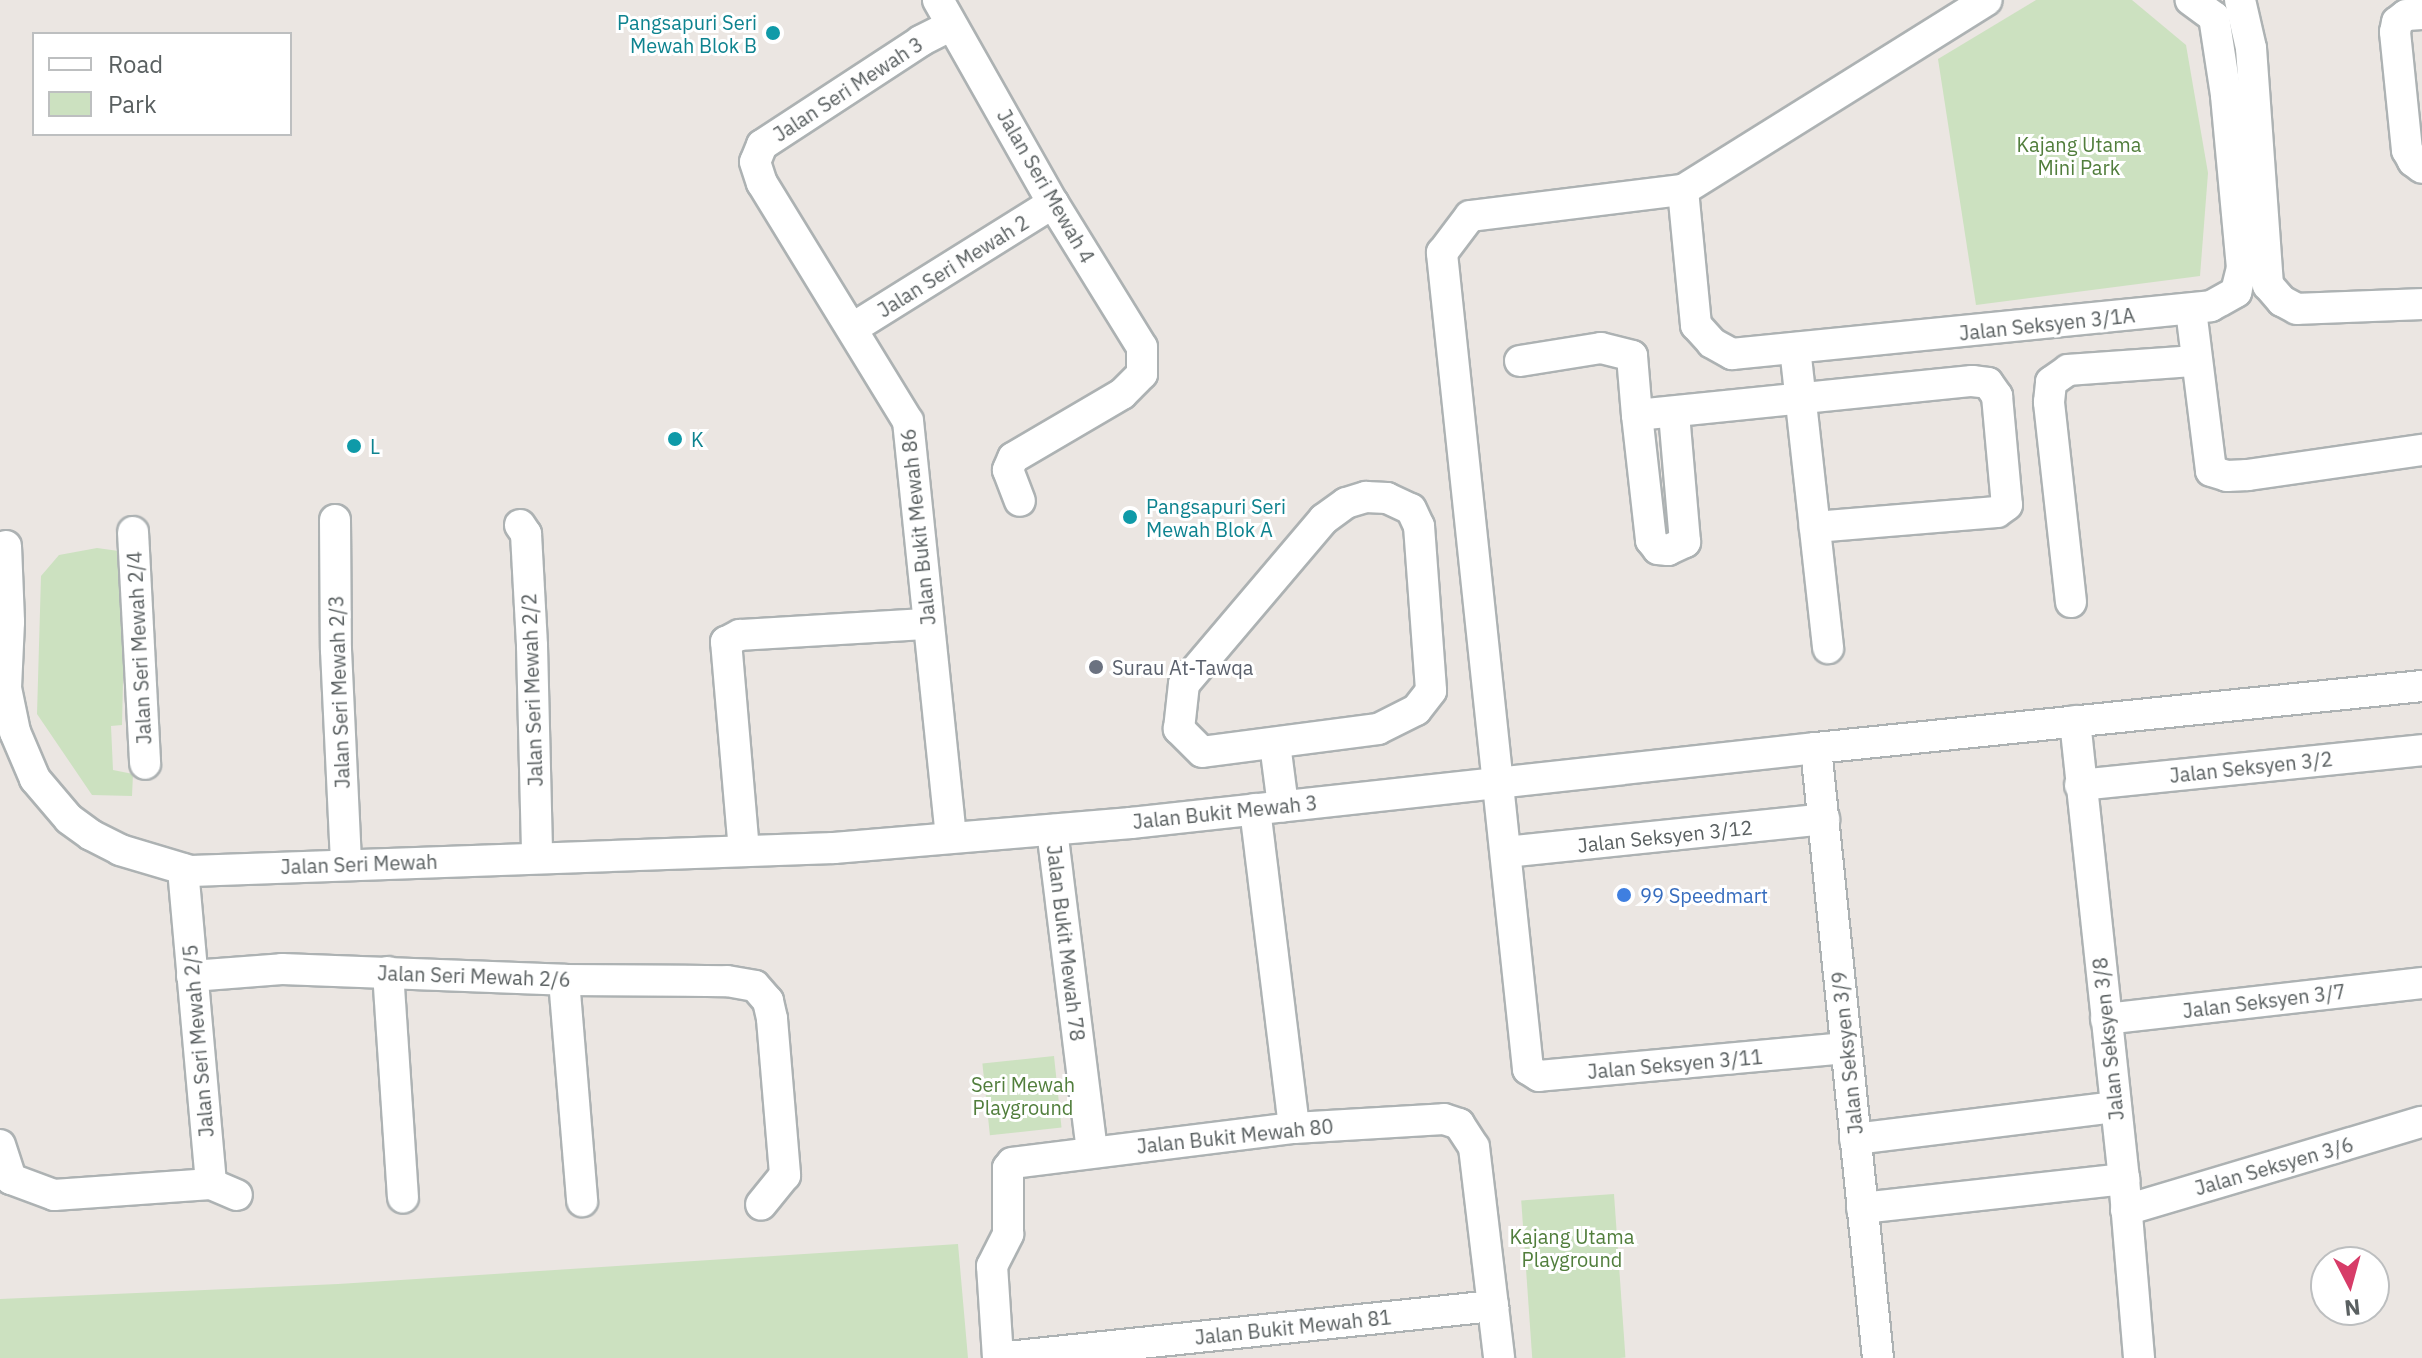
<!DOCTYPE html>
<style>
body{margin:0}
#map{position:relative;width:2422px;height:1358px;overflow:hidden;background:#ebe6e2;font-family:"IBM Plex Sans",sans-serif}
div>[style]{position:absolute}
.green>*{inset:0;background:#cce1c0;transform-origin:0 0}
.roads{filter:drop-shadow(2px 0 #adb2b3) drop-shadow(-2px 0 #adb2b3) drop-shadow(0 2px #adb2b3) drop-shadow(0 -2px #adb2b3)}
.minor>*{height:30px;margin:-15px;padding:0 15px;transform-origin:15px;border-radius:15px;background:#fff}
.dots>*{width:22px;height:22px;translate:-50% -50%;box-sizing:border-box;border:4px solid #fff;border-radius:50%}
span{translate:-50% -50%;white-space:nowrap;text-align:center;line-height:1.15;-webkit-text-stroke:6px #fff;paint-order:stroke}
.culture-label{font-size:20px;color:#0d838f}
.right{translate:-100% -50%;text-align:right}
.left{translate:0 -50%;text-align:left}
.street-label{font-size:20px;color:#5a6061}
.park-label{font-size:20px;color:#517e3c}
.worship-label{font-size:20px;color:#5b616d}
.shop-label{font-size:20px;color:#366cbe}
.legend{position:absolute;left:32px;top:32px;width:260px;height:104px;box-sizing:border-box;background:#fff;border:2px solid #bdbfc0;margin:0;padding:10px 14px;list-style:none;font-size:24px;color:#5a6061}
.legend li{display:flex;align-items:center;gap:16px;height:40px}
.legend b{width:40px;border:2px solid #bdbfc0}
.north{position:absolute;left:2310px;top:1246px;width:80px;height:80px;box-sizing:border-box;background:#fff;border:2px solid #bdbfc0;border-radius:50%;rotate:174deg;font-size:22px;font-weight:700;line-height:32px;text-align:center;color:#5a6061}
.north::after{content:'';display:block;margin:auto;width:28px;height:36px;background:#d73c68;clip-path:polygon(50% 0,100% 100%,50% 72%,0 100%)}
</style>
<div id="map">
<div class="green">
<div style="clip-path:polygon(2036px 0,2132px 0,2186px 45px,2208px 173px,2200px 276px,1976px 305px,1938px 59px)"></div>
<div style="clip-path:polygon(97px 548px,126px 552px,122px 725px,111px 726px,113px 770px,133px 774px,132px 796px,92px 795px,37px 714px,41px 576px,59px 555px)"></div>
<div style="left:1054px;top:1056px;width:72px;height:72px;rotate:84deg"></div>
<div style="left:1614px;top:1194px;width:164px;height:93px;rotate:86deg"></div>
<div style="clip-path:polygon(958px 1244px,968px 1358px,0 1358px,0 1299px,338px 1284px)"></div>
</div>
<div class="roads">
<div class="minor">
<div style="left:938px;top:0;width:233px;rotate:60.5deg"></div>
<div style="left:1053px;top:203px;width:169px;rotate:58.3deg"></div>
<div style="left:1142px;top:347px;width:27px;rotate:90deg"></div>
<div style="left:1142px;top:374px;width:28px;rotate:135deg"></div>
<div style="left:1122px;top:394px;width:126px;rotate:149.6deg"></div>
<div style="left:1013px;top:458px;width:13px;rotate:113deg"></div>
<div style="left:1008px;top:470px;width:33px;rotate:69deg"></div>
<div style="left:2240px;top:0;width:49px;rotate:77.1deg"></div>
<div style="left:2251px;top:48px;width:238px;rotate:85.9deg"></div>
<div style="left:2268px;top:285px;width:21px;rotate:49deg"></div>
<div style="left:2282px;top:301px;width:17px;rotate:28deg"></div>
<div style="left:2297px;top:309px;width:125px;rotate:-2.3deg"></div>
<div style="left:2422px;top:14px;width:16px;rotate:176deg"></div>
<div style="left:2406px;top:15px;width:11px;rotate:142deg"></div>
<div style="left:2397px;top:22px;width:10px;rotate:101deg"></div>
<div style="left:2395px;top:32px;width:119px;rotate:84.2deg"></div>
<div style="left:2407px;top:150px;width:13px;rotate:61deg"></div>
<div style="left:2413px;top:161px;width:11px;rotate:38deg"></div>
<div style="left:950px;top:26px;width:33px;rotate:153deg"></div>
<div style="left:921px;top:41px;width:190px;rotate:146.8deg"></div>
<div style="left:762px;top:145px;width:18px;rotate:112deg"></div>
<div style="left:755px;top:162px;width:22px;rotate:72deg"></div>
<div style="left:762px;top:183px;width:279px;rotate:58.5deg"></div>
<div style="left:908px;top:421px;width:418px;rotate:84.1deg"></div>
<div style="left:1683px;top:190px;width:136px;rotate:84.5deg"></div>
<div style="left:1696px;top:325px;width:24px;rotate:48deg"></div>
<div style="left:1712px;top:343px;width:23px;rotate:29deg"></div>
<div style="left:1732px;top:354px;width:481px;rotate:-5.7deg"></div>
<div style="left:2211px;top:306px;width:29px;rotate:-29deg"></div>
<div style="left:2236px;top:292px;width:25px;rotate:-76deg"></div>
<div style="left:2242px;top:268px;width:174px;rotate:-95.3deg"></div>
<div style="left:2226px;top:95px;width:79px;rotate:-98.7deg"></div>
<div style="left:2214px;top:17px;width:29px;rotate:-144deg"></div>
<div style="left:2191px;top:310px;width:162px;rotate:82.9deg"></div>
<div style="left:2211px;top:471px;width:17px;rotate:17deg"></div>
<div style="left:2227px;top:476px;width:21px;rotate:-3deg"></div>
<div style="left:2248px;top:475px;width:176px;rotate:-8.2deg"></div>
<div style="left:853px;top:328px;width:236px;rotate:-32deg"></div>
<div style="left:1795px;top:348px;width:302px;rotate:83.7deg"></div>
<div style="left:1520px;top:361px;width:82px;rotate:-9.1deg"></div>
<div style="left:1601px;top:348px;width:32px;rotate:14deg"></div>
<div style="left:1632px;top:356px;width:59px;rotate:85.2deg"></div>
<div style="left:1637px;top:415px;width:337px;rotate:-5.8deg"></div>
<div style="left:1972px;top:381px;width:16px;rotate:7deg"></div>
<div style="left:1988px;top:383px;width:16px;rotate:55deg"></div>
<div style="left:1997px;top:396px;width:109px;rotate:84.8deg"></div>
<div style="left:2007px;top:505px;width:12px;rotate:145deg"></div>
<div style="left:1997px;top:512px;width:183px;rotate:175.3deg"></div>
<div style="left:1637px;top:415px;width:126px;rotate:83.6deg"></div>
<div style="left:1651px;top:540px;width:11px;rotate:52deg"></div>
<div style="left:1658px;top:549px;width:10px;rotate:6deg"></div>
<div style="left:1668px;top:550px;width:19px;rotate:-25deg"></div>
<div style="left:1685px;top:542px;width:129px;rotate:-94.9deg"></div>
<div style="left:1366px;top:497px;width:21px;rotate:3deg"></div>
<div style="left:1387px;top:498px;width:26px;rotate:25deg"></div>
<div style="left:1411px;top:509px;width:19px;rotate:65deg"></div>
<div style="left:1419px;top:526px;width:165px;rotate:85.8deg"></div>
<div style="left:1431px;top:691px;width:24px;rotate:128deg"></div>
<div style="left:1416px;top:710px;width:42px;rotate:153.4deg"></div>
<div style="left:1378px;top:729px;width:177px;rotate:172.6deg"></div>
<div style="left:1202px;top:752px;width:33px;rotate:-135deg"></div>
<div style="left:1179px;top:729px;width:45px;rotate:-83.7deg"></div>
<div style="left:1184px;top:684px;width:216px;rotate:-49.7deg"></div>
<div style="left:1324px;top:519px;width:27px;rotate:-36deg"></div>
<div style="left:1346px;top:503px;width:21px;rotate:-17deg"></div>
<div style="left:335px;top:520px;width:130px;rotate:89.6deg"></div>
<div style="left:336px;top:650px;width:214px;rotate:87.3deg"></div>
<div style="left:520px;top:525px;width:11px;rotate:56deg"></div>
<div style="left:526px;top:534px;width:112px;rotate:86.9deg"></div>
<div style="left:532px;top:646px;width:212px;rotate:88.6deg"></div>
<div style="left:133px;top:532px;width:232px;rotate:87deg"></div>
<div style="left:6px;top:546px;width:76px;rotate:87.7deg"></div>
<div style="left:9px;top:622px;width:66px;rotate:92.6deg"></div>
<div style="left:6px;top:688px;width:45px;rotate:78.4deg"></div>
<div style="left:15px;top:732px;width:51px;rotate:66.9deg"></div>
<div style="left:35px;top:779px;width:52px;rotate:49.6deg"></div>
<div style="left:69px;top:819px;width:27px;rotate:36deg"></div>
<div style="left:91px;top:835px;width:33px;rotate:27deg"></div>
<div style="left:120px;top:850px;width:74px;rotate:16.5deg"></div>
<div style="left:191px;top:871px;width:643px;rotate:-2.05deg"></div>
<div style="left:834px;top:848px;width:298px;rotate:-4.8deg"></div>
<div style="left:1131px;top:823px;width:689px;rotate:-6.25deg"></div>
<div style="left:1816px;top:748px;width:609px;rotate:-5.84deg"></div>
<div style="left:2071px;top:602px;width:201px;rotate:-96.3deg"></div>
<div style="left:2049px;top:402px;width:20px;rotate:-84deg"></div>
<div style="left:2051px;top:382px;width:21px;rotate:-35deg"></div>
<div style="left:2068px;top:370px;width:127px;rotate:-4.1deg"></div>
<div style="left:2075px;top:721px;width:461px;rotate:83.9deg"></div>
<div style="left:2124px;top:1179px;width:180px;rotate:85.2deg"></div>
<div style="left:1275px;top:744px;width:63px;rotate:82.6deg"></div>
<div style="left:1816px;top:748px;width:613px;rotate:84.2deg"></div>
<div style="left:2080px;top:785px;width:344px;rotate:-5.8deg"></div>
<div style="left:1255px;top:809px;width:321px;rotate:83deg"></div>
<div style="left:1052px;top:830px;width:322px;rotate:82.9deg"></div>
<div style="left:744px;top:851px;width:210px;rotate:-94.9deg"></div>
<div style="left:726px;top:642px;width:16px;rotate:-27deg"></div>
<div style="left:740px;top:635px;width:187px;rotate:-3.4deg"></div>
<div style="left:1506px;top:852px;width:320px;rotate:-5.9deg"></div>
<div style="left:183px;top:869px;width:316px;rotate:84.9deg"></div>
<div style="left:211px;top:1184px;width:28px;rotate:23deg"></div>
<div style="left:388px;top:972px;width:226px;rotate:86.2deg"></div>
<div style="left:192px;top:976px;width:90px;rotate:-4.4deg"></div>
<div style="left:282px;top:969px;width:282px;rotate:2.2deg"></div>
<div style="left:564px;top:980px;width:163px;rotate:0.4deg"></div>
<div style="left:727px;top:981px;width:28px;rotate:10deg"></div>
<div style="left:755px;top:986px;width:20px;rotate:49deg"></div>
<div style="left:768px;top:1001px;width:18px;rotate:77deg"></div>
<div style="left:772px;top:1019px;width:157px;rotate:85.2deg"></div>
<div style="left:785px;top:1175px;width:38px;rotate:129deg"></div>
<div style="left:564px;top:980px;width:222px;rotate:85.3deg"></div>
<div style="left:2106px;top:1019px;width:318px;rotate:-6.5deg"></div>
<div style="left:1846px;top:1048px;width:308px;rotate:174.8deg"></div>
<div style="left:1539px;top:1076px;width:13px;rotate:-148deg"></div>
<div style="left:1528px;top:1069px;width:821px;rotate:-96.02deg"></div>
<div style="left:1442px;top:253px;width:46px;rotate:-52.9deg"></div>
<div style="left:1470px;top:216px;width:215px;rotate:-7deg"></div>
<div style="left:1683px;top:190px;width:358px;rotate:-32deg"></div>
<div style="left:1855px;top:1139px;width:263px;rotate:-7deg"></div>
<div style="left:0;top:1145px;width:36px;rotate:72deg"></div>
<div style="left:11px;top:1179px;width:46px;rotate:20.4deg"></div>
<div style="left:54px;top:1195px;width:157px;rotate:-4deg"></div>
<div style="left:1862px;top:1208px;width:264px;rotate:-6.3deg"></div>
<div style="left:2126px;top:1210px;width:309px;rotate:-16.6deg"></div>
<div style="left:998px;top:1358px;width:92px;rotate:-93.7deg"></div>
<div style="left:992px;top:1266px;width:36px;rotate:-63deg"></div>
<div style="left:1008px;top:1234px;width:66px;rotate:-90deg"></div>
<div style="left:1008px;top:1168px;width:6px;rotate:-51deg"></div>
<div style="left:1012px;top:1163px;width:284px;rotate:-7.1deg"></div>
<div style="left:1294px;top:1128px;width:150px;rotate:-3.4deg"></div>
<div style="left:1444px;top:1119px;width:16px;rotate:18deg"></div>
<div style="left:1459px;top:1124px;width:27px;rotate:57deg"></div>
<div style="left:1474px;top:1147px;width:212px;rotate:83.2deg"></div>
<div style="left:998px;top:1358px;width:498px;rotate:-6deg"></div>
</div>
</div>
<div class="dots">
<div style="left:773px;top:33px;background:#0f9aa8"></div>
<div style="left:675px;top:439px;background:#0f9aa8"></div>
<div style="left:354px;top:446px;background:#0f9aa8"></div>
<div style="left:1130px;top:517px;background:#0f9aa8"></div>
<div style="left:1096px;top:667px;background:#6b7280"></div>
<div style="left:1624px;top:895px;background:#3f7fe0"></div>
</div>
<div class="culture-label">
<span class="right" style="left:757px;top:34px">Pangsapuri Seri<br>Mewah Blok B</span>
<span class="left" style="left:691px;top:439px">K</span>
<span class="left" style="left:370px;top:446px">L</span>
<span class="left" style="left:1146px;top:518px">Pangsapuri Seri<br>Mewah Blok A</span>
</div>
<div class="street-label">
<span style="left:848px;top:89px;rotate:-33deg">Jalan Seri Mewah 3</span>
<span style="left:1046px;top:186px;rotate:60deg">Jalan Seri Mewah 4</span>
<span style="left:953px;top:266px;rotate:-32deg">Jalan Seri Mewah 2</span>
<span style="left:2047px;top:324px;rotate:-6deg">Jalan Seksyen 3/1A</span>
<span style="left:918px;top:527px;rotate:-96deg">Jalan Bukit Mewah 86</span>
<span style="left:139px;top:648px;rotate:-93deg">Jalan Seri Mewah 2/4</span>
<span style="left:532px;top:690px;rotate:-92deg">Jalan Seri Mewah 2/2</span>
<span style="left:339px;top:692px;rotate:-92deg">Jalan Seri Mewah 2/3</span>
<span style="left:2251px;top:767px;rotate:-6deg">Jalan Seksyen 3/2</span>
<span style="left:1225px;top:812px;rotate:-6deg">Jalan Bukit Mewah 3</span>
<span style="left:1665px;top:836px;rotate:-6deg">Jalan Seksyen 3/12</span>
<span style="left:359px;top:864px;rotate:-2deg">Jalan Seri Mewah</span>
<span style="left:1066px;top:943px;rotate:83deg">Jalan Bukit Mewah 78</span>
<span style="left:474px;top:976px;rotate:2deg">Jalan Seri Mewah 2/6</span>
<span style="left:2264px;top:1001px;rotate:-7deg">Jalan Seksyen 3/7</span>
<span style="left:2108px;top:1039px;rotate:-96deg">Jalan Seksyen 3/8</span>
<span style="left:198px;top:1041px;rotate:-95deg">Jalan Seri Mewah 2/5</span>
<span style="left:1847px;top:1053px;rotate:-96deg">Jalan Seksyen 3/9</span>
<span style="left:1675px;top:1064px;rotate:-5deg">Jalan Seksyen 3/11</span>
<span style="left:1235px;top:1136px;rotate:-6deg">Jalan Bukit Mewah 80</span>
<span style="left:2274px;top:1166px;rotate:-16deg">Jalan Seksyen 3/6</span>
<span style="left:1293px;top:1327px;rotate:-6deg">Jalan Bukit Mewah 81</span>
</div>
<div class="park-label">
<span style="left:2079px;top:156px">Kajang Utama<br>Mini Park</span>
<span style="left:1023px;top:1096px">Seri Mewah<br>Playground</span>
<span style="left:1572px;top:1248px">Kajang Utama<br>Playground</span>
</div>
<div class="worship-label">
<span class="left" style="left:1112px;top:667px">Surau At-Tawqa</span>
</div>
<div class="shop-label">
<span class="left" style="left:1640px;top:895px">99 Speedmart</span>
</div>
<ul class="legend">
<li><b style="height:10px;background:#fff"></b>Road</li>
<li><b style="height:22px;background:#cce1c0"></b>Park</li>
</ul>
<div class="north">N</div>
</div>
